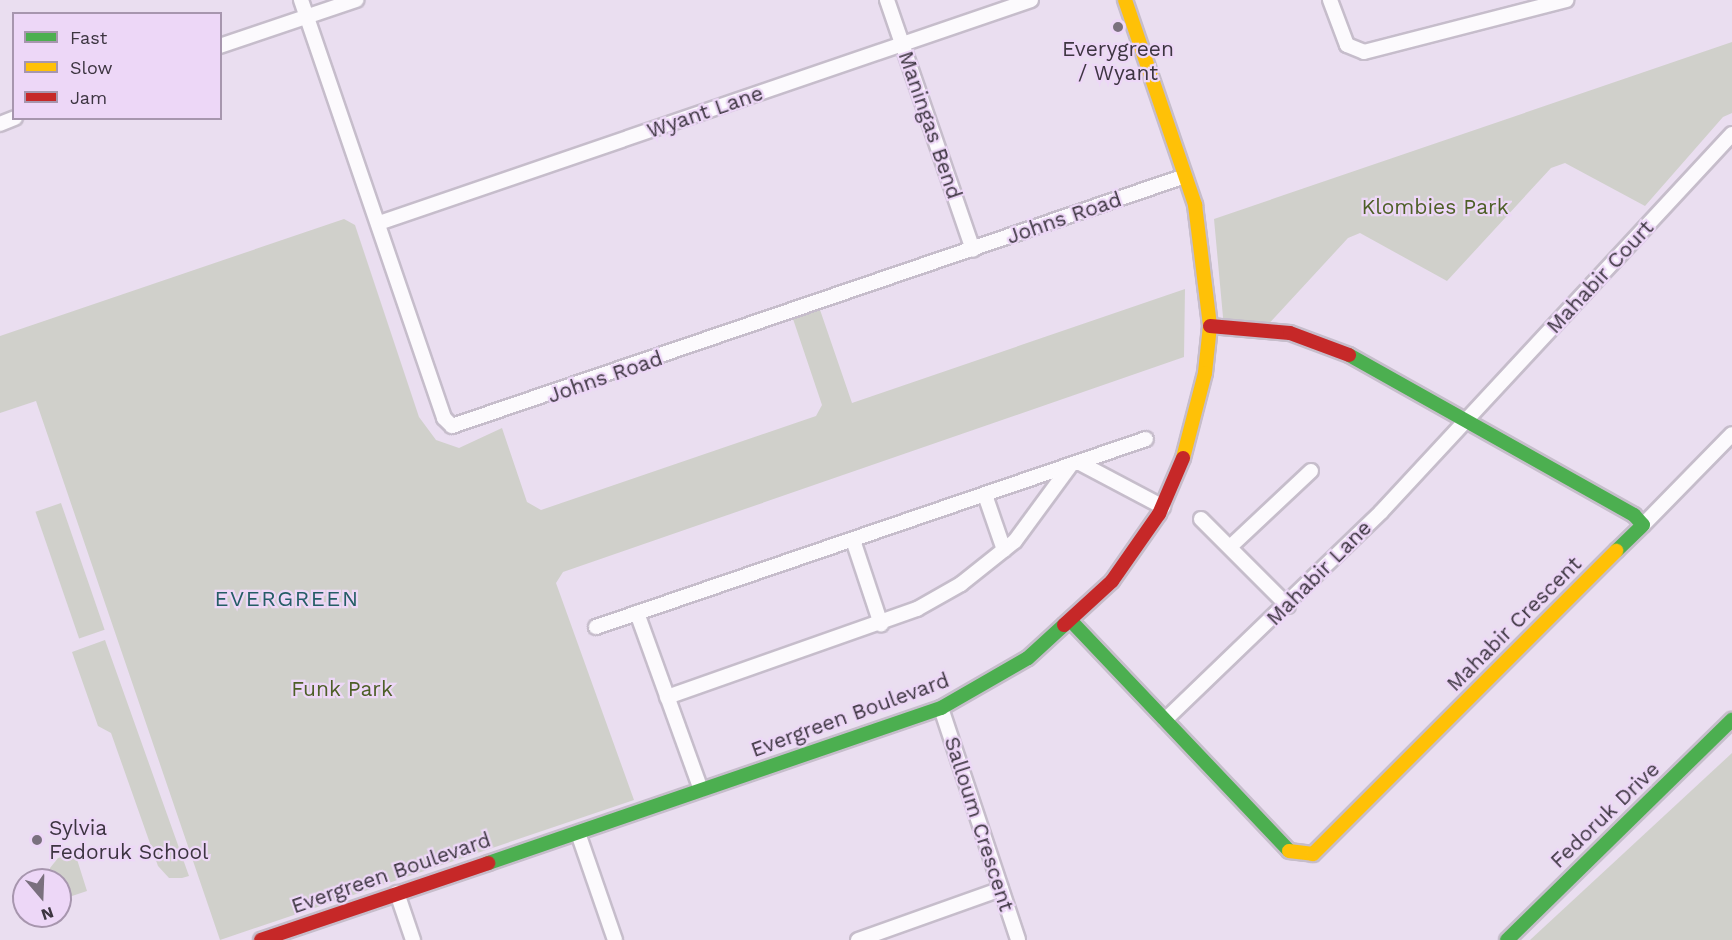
<!DOCTYPE html>
<style>
body{margin:0}
#map{position:relative;width:1732px;height:940px;overflow:hidden;background:#eadef0;font-family:"Work Sans",sans-serif}
div>[style]{position:absolute}
.green>*{inset:0;background:#d0d0cb;transform-origin:0 0}
.roads{filter:drop-shadow(2px 0 #c6bdcb) drop-shadow(-2px 0 #c6bdcb) drop-shadow(0 2px #c6bdcb) drop-shadow(0 -2px #c6bdcb)}
.street>*{height:14px;margin:-7px;padding:0 7px;transform-origin:7px;border-radius:7px;background:#fcfafd}
.fast>*{height:14px;margin:-7px;padding:0 7px;transform-origin:7px;border-radius:7px;background:#4caf50}
.slow>*{height:14px;margin:-7px;padding:0 7px;transform-origin:7px;border-radius:7px;background:#ffc107}
.jam>*{height:14px;margin:-7px;padding:0 7px;transform-origin:7px;border-radius:7px;background:#c62828}
.dots>*{width:16px;height:16px;translate:-50% -50%;box-sizing:border-box;border:3px solid #edd7f7;border-radius:50%}
span{translate:-50% -50%;white-space:nowrap;text-align:center;line-height:1.15;-webkit-text-stroke:4.5px #edd7f7;paint-order:stroke}
.poi-label{font-size:21px;color:#3d3541}
.left{translate:0 -50%;text-align:left}
.street-label{font-size:21px;color:#3d3541}
.park-label{font-size:21px;color:#4d5f27}
.neighbourhood-label{font-size:22px;color:#245d65;letter-spacing:1.5px}
.legend{position:absolute;left:12px;top:12px;width:210px;height:108px;box-sizing:border-box;background:#edd7f7;border:2px solid #a796ae;margin:0;padding:8px 10px;list-style:none;font-size:18px;color:#3d3541}
.legend li{display:flex;align-items:center;gap:12px;height:30px}
.legend b{width:30px;border:2px solid #a796ae}
.north{position:absolute;left:12px;top:868px;width:60px;height:60px;box-sizing:border-box;background:#edd7f7;border:2px solid #a796ae;border-radius:50%;rotate:161deg;font-size:16px;font-weight:700;line-height:24px;text-align:center;color:#3d3541}
.north::after{content:'';display:block;margin:auto;width:21px;height:27px;background:#7a707e;clip-path:polygon(50% 0,100% 100%,50% 72%,0 100%)}
</style>
<div id="map">
<div class="green">
<div style="clip-path:polygon(1732px 42px,1732px 113px,1723px 117px,1645px 206px,1565px 163px,1551px 168px,1447px 281px,1360px 233px,1348px 238px,1264px 329px,1224px 328px,1214px 219px)"></div>
<div style="clip-path:polygon(344px 219px,355px 225px,419px 417px,436px 440px,459px 448px,502px 428px,527px 502px,541px 510px,816px 416px,822px 405px,791px 313px,818px 304px,852px 403px,1185px 289px,1184px 357px,563px 572px,556px 583px,634px 800px,220px 940px,36px 401px,0 413px,0 336px)"></div>
<div style="left:61px;top:503px;width:134px;height:27px;rotate:71deg"></div>
<div style="clip-path:polygon(105px 640px,189px 876px,182px 878px,169px 878px,158px 866px,111px 733px,98px 726px,72px 652px)"></div>
<div style="clip-path:polygon(1732px 753px,1732px 940px,1530px 940px)"></div>
<div style="clip-path:polygon(75px 853px,87px 891px,60px 900px,60px 880px,48px 880px,50px 868px,58px 858px)"></div>
</div>
<div class="roads">
<div class="street">
<div style="left:301px;top:0;width:442px;rotate:71.1deg"></div>
<div style="left:444px;top:418px;width:11px;rotate:45deg"></div>
<div style="left:452px;top:426px;width:774px;rotate:-18.83deg"></div>
<div style="left:887px;top:0;width:264px;rotate:71deg"></div>
<div style="left:1330px;top:0;width:48px;rotate:69.3deg"></div>
<div style="left:1347px;top:45px;width:18px;rotate:22deg"></div>
<div style="left:1364px;top:52px;width:209px;rotate:-14.4deg"></div>
<div style="left:220px;top:46px;width:144px;rotate:-18.7deg"></div>
<div style="left:0;top:124px;width:16px;rotate:-22deg"></div>
<div style="left:379px;top:223px;width:689px;rotate:-18.88deg"></div>
<div style="left:1080px;top:463px;width:94px;rotate:27.9deg"></div>
<div style="left:985px;top:495px;width:58px;rotate:70.9deg"></div>
<div style="left:1201px;top:519px;width:123px;rotate:45deg"></div>
<div style="left:1643px;top:525px;width:127px;rotate:-45.6deg"></div>
<div style="left:853px;top:540px;width:89px;rotate:71.6deg"></div>
<div style="left:1230px;top:547px;width:111px;rotate:-43.2deg"></div>
<div style="left:637px;top:613px;width:188px;rotate:70.1deg"></div>
<div style="left:596px;top:627px;width:581px;rotate:-18.87deg"></div>
<div style="left:667px;top:697px;width:265px;rotate:-19.4deg"></div>
<div style="left:917px;top:609px;width:51px;rotate:-29.6deg"></div>
<div style="left:961px;top:584px;width:69px;rotate:-38.5deg"></div>
<div style="left:1015px;top:541px;width:93px;rotate:-53.7deg"></div>
<div style="left:941px;top:708px;width:244px;rotate:71.6deg"></div>
<div style="left:1165px;top:720px;width:300px;rotate:-43.9deg"></div>
<div style="left:1381px;top:512px;width:516px;rotate:-47.12deg"></div>
<div style="left:578px;top:833px;width:113px;rotate:70.9deg"></div>
<div style="left:397px;top:893px;width:50px;rotate:71.2deg"></div>
<div style="left:858px;top:940px;width:152px;rotate:-19.6deg"></div>
</div>
<div class="fast">
<div style="left:1349px;top:355px;width:327px;rotate:29.3deg"></div>
<div style="left:1634px;top:515px;width:13px;rotate:48deg"></div>
<div style="left:1643px;top:525px;width:37px;rotate:136deg"></div>
<div style="left:1072px;top:622px;width:315px;rotate:46.5deg"></div>
<div style="left:488px;top:863px;width:479px;rotate:-18.9deg"></div>
<div style="left:941px;top:708px;width:100px;rotate:-29.9deg"></div>
<div style="left:1028px;top:658px;width:49px;rotate:-42.5deg"></div>
<div style="left:1507px;top:940px;width:315px;rotate:-44.4deg"></div>
</div>
<div class="slow">
<div style="left:1125px;top:0;width:217px;rotate:71.1deg"></div>
<div style="left:1195px;top:205px;width:122px;rotate:82.9deg"></div>
<div style="left:1210px;top:326px;width:47px;rotate:96.1deg"></div>
<div style="left:1205px;top:373px;width:88px;rotate:104.5deg"></div>
<div style="left:1289px;top:851px;width:24px;rotate:7deg"></div>
<div style="left:1313px;top:854px;width:429px;rotate:-45deg"></div>
</div>
<div class="jam">
<div style="left:1210px;top:326px;width:80px;rotate:5deg"></div>
<div style="left:1290px;top:333px;width:63px;rotate:20.4deg"></div>
<div style="left:1064px;top:625px;width:65px;rotate:-42.5deg"></div>
<div style="left:1112px;top:581px;width:82px;rotate:-55deg"></div>
<div style="left:1159px;top:514px;width:61px;rotate:-66.8deg"></div>
<div style="left:261px;top:940px;width:240px;rotate:-18.7deg"></div>
</div>
</div>
<div class="dots">
<div style="left:1118px;top:27px;background:#7a707e"></div>
<div style="left:37px;top:840px;background:#7a707e"></div>
</div>
<div class="poi-label">
<span style="left:1118px;top:61px">Everygreen<br>/ Wyant</span>
<span class="left" style="left:49px;top:840px">Sylvia<br>Fedoruk School</span>
</div>
<div class="street-label">
<span style="left:705px;top:112px;rotate:-19deg">Wyant Lane</span>
<span style="left:930px;top:125px;rotate:71deg">Maningas Bend</span>
<span style="left:1064px;top:218px;rotate:-19deg">Johns Road</span>
<span style="left:1600px;top:277px;rotate:-47deg">Mahabir Court</span>
<span style="left:605px;top:377px;rotate:-19deg">Johns Road</span>
<span style="left:1319px;top:573px;rotate:-45deg">Mahabir Lane</span>
<span style="left:1514px;top:624px;rotate:-45deg">Mahabir Crescent</span>
<span style="left:850px;top:715px;rotate:-20deg">Evergreen Boulevard</span>
<span style="left:1605px;top:815px;rotate:-44deg">Fedoruk Drive</span>
<span style="left:979px;top:824px;rotate:72deg">Salloum Crescent</span>
<span style="left:391px;top:873px;rotate:-19deg">Evergreen Boulevard</span>
</div>
<div class="park-label">
<span style="left:1435px;top:207px">Klombies Park</span>
<span style="left:342px;top:689px">Funk Park</span>
</div>
<div class="neighbourhood-label">
<span style="left:287px;top:599px">EVERGREEN</span>
</div>
<ul class="legend">
<li><b style="height:8px;background:#4caf50"></b>Fast</li>
<li><b style="height:8px;background:#ffc107"></b>Slow</li>
<li><b style="height:8px;background:#c62828"></b>Jam</li>
</ul>
<div class="north">N</div>
</div>
